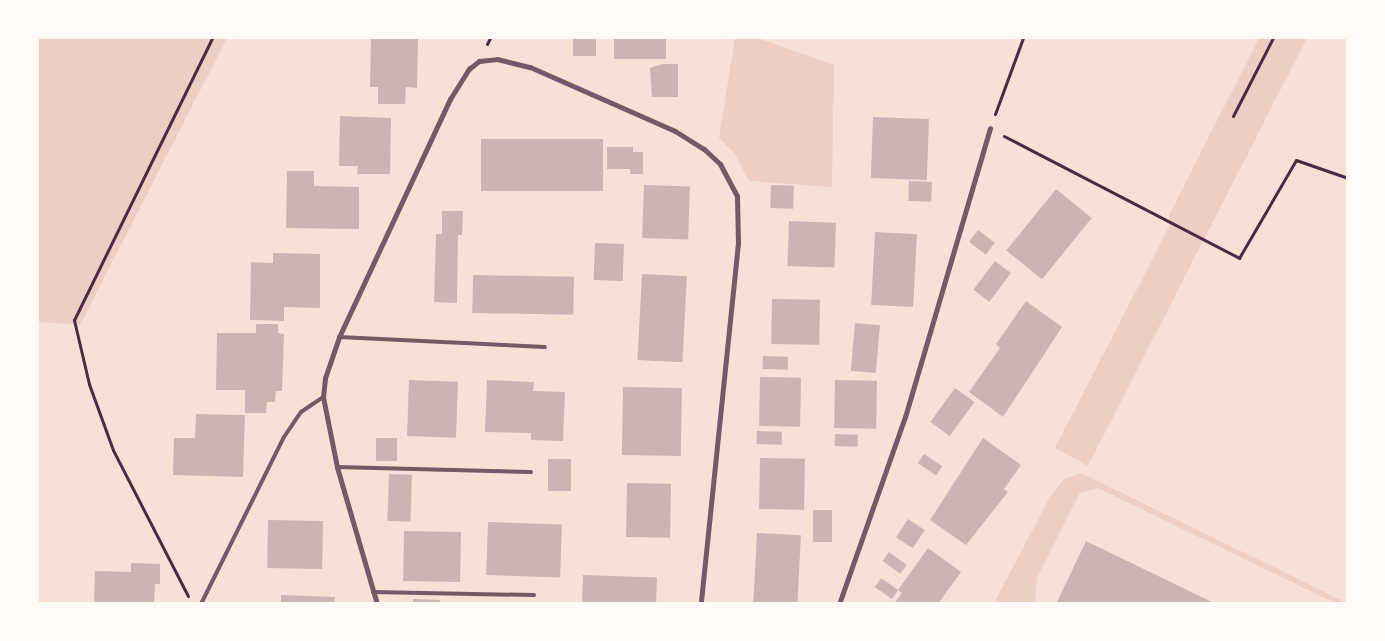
<!DOCTYPE html>
<style>
body{margin:0}
#map{position:relative;width:1385px;height:641px;overflow:hidden;background:#f7e1d7;font-family:"PT Sans",sans-serif}
div>[style]{position:absolute}
.green>*{inset:0;background:#ebcfc5}
.building>*{inset:0;background:#ccb4b1;transform-origin:0 0}
.path>*{height:3px;margin:-1.5px;padding:0 1.5px;transform-origin:1.5px;border-radius:1.5px;background:#4a2c40}
.service>*{height:4px;margin:-2px;padding:0 2px;transform-origin:2px;border-radius:2px;background:#755966}
.minor>*{height:5px;margin:-2.5px;padding:0 2.5px;transform-origin:2.5px;border-radius:2.5px;background:#755966}
span{translate:-50% -50%;white-space:nowrap;text-align:center;line-height:1.15;-webkit-text-stroke:5px #fffaf5;paint-order:stroke}
.frame{position:absolute;inset:0;border:39px solid #fffaf5;pointer-events:none}
</style>
<div id="map">
<div class="green">
<div style="clip-path:polygon(38px 38px,227px 38px,80px 325px,38px 322px)"></div>
<div style="clip-path:polygon(735px 38px,758px 38px,834px 65px,832px 187px,749px 181px,735px 154px,719px 138px)"></div>
<div style="clip-path:polygon(1259px 38px,1307px 38px,1088px 466px,1055px 448px,1169px 227px,1169px 215px)"></div>
<div style="clip-path:polygon(1081px 473px,1347px 603px,1335px 603px,1098px 488px,1080px 493px,1037px 578px,1035px 603px,994px 603px,1050px 497px,1064px 479px)"></div>
</div>
<div class="building">
<div style="clip-path:polygon(371px 38px,418px 39px,417px 88px,406px 87px,405px 104px,378px 104px,378px 87px,370px 87px)"></div>
<div style="left:573px;top:38px;width:23px;height:18px"></div>
<div style="left:614px;top:38px;width:52px;height:21px"></div>
<div style="clip-path:polygon(662px 64px,678px 64px,678px 97px,652px 97px,650px 68px)"></div>
<div style="clip-path:polygon(340px 116px,391px 118px,390px 174px,357px 174px,358px 166px,339px 166px)"></div>
<div style="left:873px;top:117px;width:56px;height:61px;rotate:2deg"></div>
<div style="left:603px;top:139px;width:52px;height:122px;rotate:90deg"></div>
<div style="clip-path:polygon(607px 147px,633px 147px,633px 152px,643px 152px,643px 174px,630px 174px,630px 169px,607px 169px)"></div>
<div style="clip-path:polygon(287px 171px,314px 171px,314px 186px,359px 187px,359px 229px,286px 228px)"></div>
<div style="left:909px;top:181px;width:23px;height:20px;rotate:2deg"></div>
<div style="left:644px;top:185px;width:46px;height:53px;rotate:2deg"></div>
<div style="left:771px;top:185px;width:23px;height:23px;rotate:2deg"></div>
<div style="left:1056px;top:189px;width:46px;height:79px;rotate:39deg"></div>
<div style="clip-path:polygon(442px 211px,463px 211px,462px 235px,458px 235px,457px 303px,434px 302px,436px 234px,442px 234px)"></div>
<div style="left:789px;top:221px;width:47px;height:45px;rotate:2deg"></div>
<div style="left:978px;top:230px;width:21px;height:15px;rotate:37deg"></div>
<div style="left:875px;top:232px;width:42px;height:73px;rotate:3deg"></div>
<div style="left:595px;top:243px;width:29px;height:37px;rotate:2deg"></div>
<div style="clip-path:polygon(273px 253px,320px 254px,320px 308px,284px 307px,284px 321px,250px 320px,251px 262px,273px 263px)"></div>
<div style="left:995px;top:261px;width:20px;height:36px;rotate:37deg"></div>
<div style="left:642px;top:274px;width:45px;height:86px;rotate:3deg"></div>
<div style="left:473px;top:275px;width:101px;height:38px;rotate:1deg"></div>
<div style="left:772px;top:299px;width:48px;height:45px;rotate:1deg"></div>
<div style="clip-path:polygon(1026px 301px,1062px 327px,1003px 417px,969px 392px,1000px 348px,996px 344px)"></div>
<div style="left:855px;top:323px;width:25px;height:48px;rotate:5deg"></div>
<div style="clip-path:polygon(256px 324px,278px 324px,278px 333px,284px 334px,282px 391px,276px 391px,275px 402px,267px 402px,266px 413px,245px 413px,245px 390px,216px 390px,217px 333px,256px 333px)"></div>
<div style="left:763px;top:356px;width:25px;height:13px;rotate:2deg"></div>
<div style="left:760px;top:377px;width:41px;height:49px;rotate:1deg"></div>
<div style="left:409px;top:380px;width:49px;height:56px;rotate:2deg"></div>
<div style="clip-path:polygon(487px 380px,534px 382px,533px 391px,565px 392px,563px 441px,531px 440px,531px 433px,485px 432px)"></div>
<div style="left:835px;top:380px;width:42px;height:48px;rotate:1deg"></div>
<div style="left:623px;top:387px;width:59px;height:68px;rotate:1deg"></div>
<div style="left:955px;top:388px;width:24px;height:42px;rotate:36deg"></div>
<div style="clip-path:polygon(196px 414px,245px 415px,243px 477px,173px 475px,174px 438px,195px 438px)"></div>
<div style="left:757px;top:431px;width:25px;height:13px;rotate:2deg"></div>
<div style="left:835px;top:434px;width:23px;height:12px;rotate:2deg"></div>
<div style="left:376px;top:438px;width:21px;height:23px"></div>
<div style="clip-path:polygon(983px 438px,1021px 465px,1004px 489px,1008px 492px,966px 545px,930px 520px)"></div>
<div style="left:924px;top:454px;width:22px;height:11px;rotate:34deg"></div>
<div style="left:760px;top:458px;width:45px;height:51px;rotate:1deg"></div>
<div style="left:548px;top:459px;width:23px;height:32px"></div>
<div style="left:389px;top:474px;width:23px;height:47px;rotate:2deg"></div>
<div style="left:627px;top:483px;width:44px;height:54px;rotate:1deg"></div>
<div style="left:813px;top:510px;width:19px;height:32px"></div>
<div style="left:908px;top:519px;width:20px;height:22px;rotate:33deg"></div>
<div style="left:268px;top:520px;width:55px;height:48px;rotate:1deg"></div>
<div style="left:488px;top:522px;width:74px;height:53px;rotate:2deg"></div>
<div style="left:404px;top:531px;width:57px;height:50px;rotate:1deg"></div>
<div style="left:757px;top:533px;width:44px;height:71px;rotate:3deg"></div>
<div style="clip-path:polygon(1086px 541px,1216px 604px,1056px 604px)"></div>
<div style="clip-path:polygon(928px 548px,961px 572px,938px 604px,894px 604px,902px 593px,898px 590px)"></div>
<div style="left:889px;top:552px;width:22px;height:11px;rotate:36deg"></div>
<div style="clip-path:polygon(131px 563px,160px 564px,160px 584px,155px 584px,154px 604px,94px 604px,95px 571px,131px 572px)"></div>
<div style="left:583px;top:575px;width:74px;height:29px;rotate:2deg"></div>
<div style="left:881px;top:578px;width:21px;height:11px;rotate:35deg"></div>
<div style="clip-path:polygon(281px 595px,335px 597px,334px 604px,281px 604px)"></div>
<div style="clip-path:polygon(413px 599px,440px 600px,440px 604px,413px 604px)"></div>
</div>
<div class="path">
<div style="left:487px;top:44px;width:7px;rotate:-63deg"></div>
<div style="left:995px;top:114px;width:81px;rotate:-69.8deg"></div>
<div style="left:1233px;top:116px;width:88px;rotate:-62.9deg"></div>
<div style="left:1004px;top:136px;width:265px;rotate:27.4deg"></div>
<div style="left:1239px;top:258px;width:113px;rotate:-59.8deg"></div>
<div style="left:1296px;top:160px;width:55px;rotate:19.1deg"></div>
<div style="left:188px;top:596px;width:164px;rotate:-117.2deg"></div>
<div style="left:113px;top:450px;width:70px;rotate:-110deg"></div>
<div style="left:89px;top:384px;width:66px;rotate:-103.2deg"></div>
<div style="left:74px;top:320px;width:314px;rotate:-63.9deg"></div>
</div>
<div class="service">
<div style="left:339px;top:337px;width:206px;rotate:2.8deg"></div>
<div style="left:337px;top:467px;width:194px;rotate:1.5deg"></div>
<div style="left:373px;top:592px;width:161px;rotate:1.1deg"></div>
<div style="left:201px;top:604px;width:186px;rotate:-63.6deg"></div>
<div style="left:284px;top:437px;width:30px;rotate:-56deg"></div>
<div style="left:301px;top:412px;width:27px;rotate:-34deg"></div>
</div>
<div class="minor">
<div style="left:377px;top:604px;width:143px;rotate:-106.3deg"></div>
<div style="left:337px;top:467px;width:71px;rotate:-101.3deg"></div>
<div style="left:323px;top:397px;width:19px;rotate:-84deg"></div>
<div style="left:325px;top:378px;width:43px;rotate:-71.1deg"></div>
<div style="left:339px;top:337px;width:263px;rotate:-65deg"></div>
<div style="left:450px;top:99px;width:36px;rotate:-58deg"></div>
<div style="left:469px;top:69px;width:13px;rotate:-39deg"></div>
<div style="left:479px;top:61px;width:18px;rotate:-6deg"></div>
<div style="left:497px;top:59px;width:34px;rotate:14deg"></div>
<div style="left:530px;top:67px;width:158px;rotate:23.8deg"></div>
<div style="left:675px;top:131px;width:34px;rotate:32deg"></div>
<div style="left:704px;top:149px;width:22px;rotate:43deg"></div>
<div style="left:720px;top:164px;width:36px;rotate:62deg"></div>
<div style="left:737px;top:196px;width:47px;rotate:88.8deg"></div>
<div style="left:738px;top:243px;width:363px;rotate:95.9deg"></div>
<div style="left:839px;top:604px;width:198px;rotate:-70.6deg"></div>
<div style="left:905px;top:417px;width:301px;rotate:-73.6deg"></div>
</div>
<div class="frame"></div>
</div>
